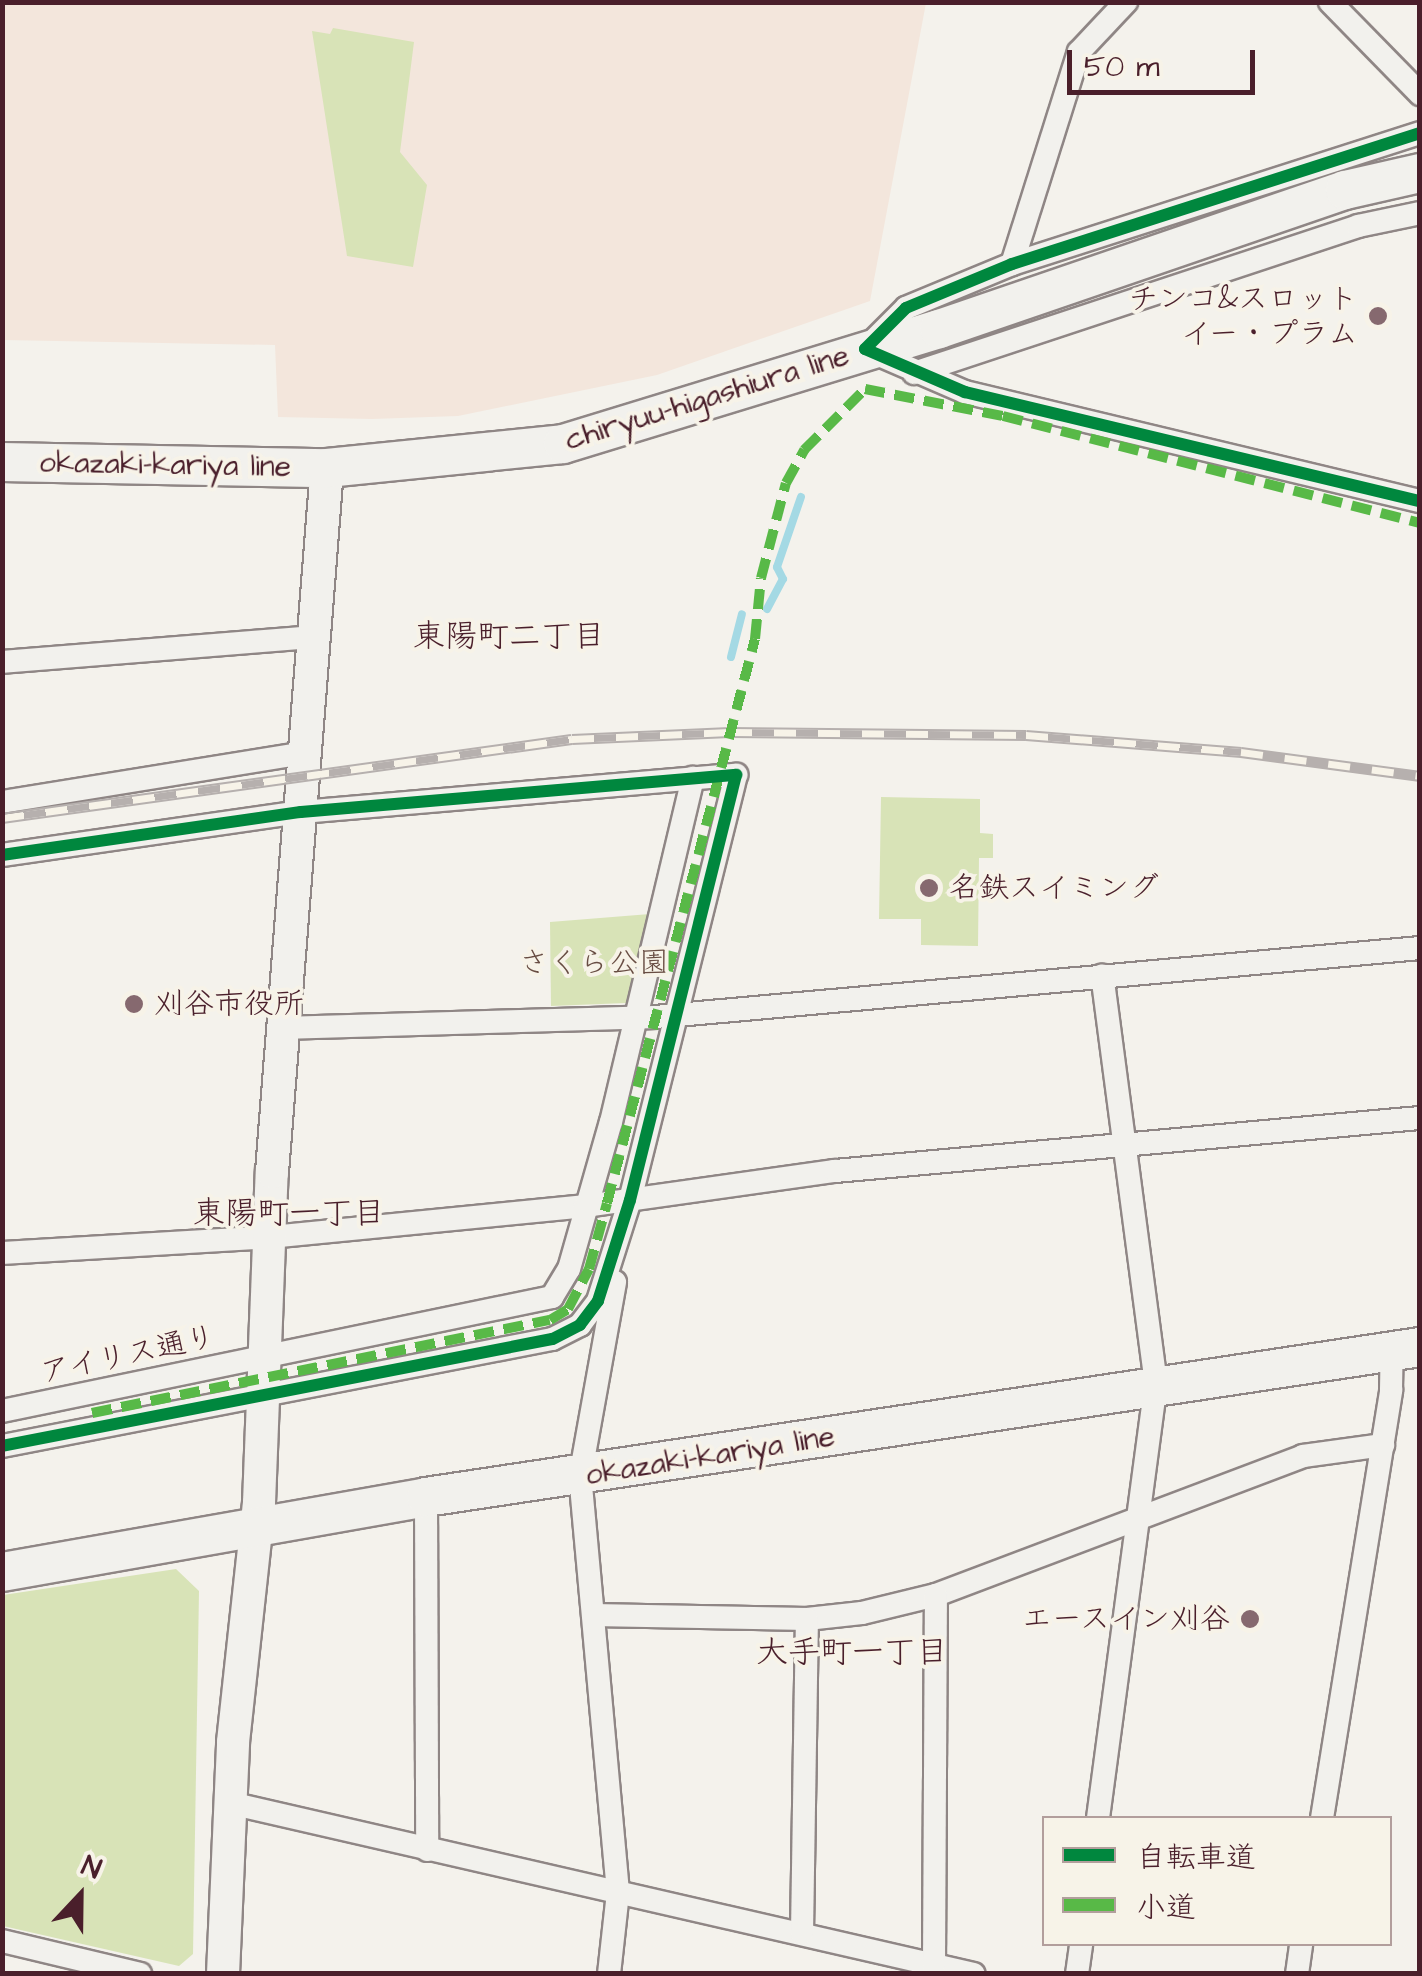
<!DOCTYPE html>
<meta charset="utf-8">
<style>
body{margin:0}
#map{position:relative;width:1422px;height:1976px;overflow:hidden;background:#f4f2ec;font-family:"Architects Daughter","Klee One",sans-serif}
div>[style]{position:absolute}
.built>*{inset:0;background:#f3e6dc}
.green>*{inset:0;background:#d8e3b7}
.stream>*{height:8px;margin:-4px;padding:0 4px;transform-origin:4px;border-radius:4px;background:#a4d9e4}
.roads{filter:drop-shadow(2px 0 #8f8685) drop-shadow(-2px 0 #8f8685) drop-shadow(0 2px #8f8685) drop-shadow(0 -2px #8f8685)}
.street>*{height:22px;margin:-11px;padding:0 11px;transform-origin:11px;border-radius:11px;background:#f2f1ed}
.secondary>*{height:32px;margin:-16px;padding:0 16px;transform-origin:16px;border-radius:16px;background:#f2f1ed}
.primary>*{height:38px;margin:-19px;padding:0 19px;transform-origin:19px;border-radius:19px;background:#f2f1ed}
.rail>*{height:11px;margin-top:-5.5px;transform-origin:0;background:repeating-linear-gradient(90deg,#f7f3e8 0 22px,#b6b0ae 0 44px);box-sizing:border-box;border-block:2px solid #b6b0ae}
.quiet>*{height:10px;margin-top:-5px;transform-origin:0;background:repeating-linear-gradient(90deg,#58b947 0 20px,transparent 0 30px)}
.cycleway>*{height:12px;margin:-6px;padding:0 6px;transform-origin:6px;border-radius:6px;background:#00873e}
.dots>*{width:28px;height:28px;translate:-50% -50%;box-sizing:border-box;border:5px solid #f7f3e8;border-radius:50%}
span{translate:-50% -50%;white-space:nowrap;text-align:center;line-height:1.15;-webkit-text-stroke:8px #f7f3e8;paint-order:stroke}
.poi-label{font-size:30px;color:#4a1f2b}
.right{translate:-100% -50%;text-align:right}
.left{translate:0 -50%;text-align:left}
.street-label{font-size:30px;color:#4a1f2b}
.park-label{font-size:30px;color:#684d43}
.neighbourhood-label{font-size:32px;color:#4a1f2b}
.frame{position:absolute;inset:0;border:5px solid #4a1f2b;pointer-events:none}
.legend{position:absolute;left:1042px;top:1816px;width:350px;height:130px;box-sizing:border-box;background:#f7f3e8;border:2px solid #b29e9c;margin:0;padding:12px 18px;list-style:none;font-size:30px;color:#4a1f2b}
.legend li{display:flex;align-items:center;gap:20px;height:50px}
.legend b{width:50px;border:2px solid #b29e9c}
.north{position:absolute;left:30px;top:1846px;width:100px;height:100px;-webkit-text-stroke:8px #f7f3e8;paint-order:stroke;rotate:22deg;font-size:28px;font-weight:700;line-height:40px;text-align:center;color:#4a1f2b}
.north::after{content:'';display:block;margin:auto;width:35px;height:45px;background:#4a1f2b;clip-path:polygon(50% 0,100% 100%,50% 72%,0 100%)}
.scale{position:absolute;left:1067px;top:50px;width:188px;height:45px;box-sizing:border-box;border:5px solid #4a1f2b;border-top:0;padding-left:12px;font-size:30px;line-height:35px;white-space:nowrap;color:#4a1f2b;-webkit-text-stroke:8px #f7f3e8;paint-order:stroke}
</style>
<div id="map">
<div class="built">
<div style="clip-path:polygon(3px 3px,926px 3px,870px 301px,657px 375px,458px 416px,372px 419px,278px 417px,275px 345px,3px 340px)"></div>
</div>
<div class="green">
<div style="clip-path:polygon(333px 28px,414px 42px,400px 152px,427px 185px,413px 267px,347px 256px,312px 31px,330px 34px)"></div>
<div style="clip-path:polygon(881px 797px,980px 799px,980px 833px,993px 834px,993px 858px,979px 858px,978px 946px,921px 945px,921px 919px,879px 919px)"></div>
<div style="clip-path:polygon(650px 914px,626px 1003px,551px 1006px,550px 922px)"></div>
<div style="clip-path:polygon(176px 1569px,199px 1591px,193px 1954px,179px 1966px,3px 1926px,3px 1595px)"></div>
</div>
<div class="stream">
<div style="left:767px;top:609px;width:34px;rotate:-62deg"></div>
<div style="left:783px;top:579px;width:13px;rotate:-117deg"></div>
<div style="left:777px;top:567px;width:74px;rotate:-71.1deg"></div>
<div style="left:731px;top:657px;width:44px;rotate:-75.7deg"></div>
</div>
<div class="roads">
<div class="street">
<div style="left:1330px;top:2px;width:129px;rotate:45.6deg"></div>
<div style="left:1420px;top:133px;width:429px;rotate:162.2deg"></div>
<div style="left:1012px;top:264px;width:115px;rotate:157.5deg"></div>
<div style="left:906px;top:308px;width:58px;rotate:135deg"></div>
<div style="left:865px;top:349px;width:109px;rotate:23.3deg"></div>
<div style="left:965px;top:392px;width:468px;rotate:13.5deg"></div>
<div style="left:1012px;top:264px;width:222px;rotate:-72.5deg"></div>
<div style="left:1079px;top:52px;width:69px;rotate:-46.8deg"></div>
<div style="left:914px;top:373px;width:468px;rotate:-18.3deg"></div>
<div style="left:1358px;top:226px;width:63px;rotate:-11.8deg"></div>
<div style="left:2px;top:662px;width:312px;rotate:-4.6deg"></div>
<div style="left:2px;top:802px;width:308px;rotate:-9.2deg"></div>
<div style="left:2px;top:855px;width:302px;rotate:-8.2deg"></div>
<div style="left:301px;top:812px;width:437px;rotate:-4.9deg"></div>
<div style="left:736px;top:775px;width:438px;rotate:104deg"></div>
<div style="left:630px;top:1200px;width:106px;rotate:107.6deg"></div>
<div style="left:598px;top:1301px;width:30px;rotate:127deg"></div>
<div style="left:580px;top:1325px;width:31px;rotate:153deg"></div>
<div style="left:552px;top:1339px;width:560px;rotate:168.99deg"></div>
<div style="left:284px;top:1028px;width:371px;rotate:-1.7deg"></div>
<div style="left:655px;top:1017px;width:768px;rotate:-5.15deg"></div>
<div style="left:2px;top:1253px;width:268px;rotate:-3.4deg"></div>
<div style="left:270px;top:1237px;width:317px;rotate:-5.6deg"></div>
<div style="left:585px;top:1206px;width:252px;rotate:-8deg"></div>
<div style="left:835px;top:1171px;width:587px;rotate:-5.18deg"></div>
<div style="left:2px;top:1411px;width:562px;rotate:-11.71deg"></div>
<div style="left:552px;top:1297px;width:33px;rotate:-59deg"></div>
<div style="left:569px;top:1269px;width:153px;rotate:-74.1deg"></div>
<div style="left:611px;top:1122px;width:354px;rotate:-76.6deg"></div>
<div style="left:426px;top:1497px;width:353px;rotate:89.8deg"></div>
<div style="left:593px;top:1615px;width:214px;rotate:1.1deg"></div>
<div style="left:807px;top:1619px;width:55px;rotate:-6.2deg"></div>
<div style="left:862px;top:1613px;width:76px;rotate:-13.7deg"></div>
<div style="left:936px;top:1595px;width:392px;rotate:-20.7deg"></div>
<div style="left:1303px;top:1456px;width:81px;rotate:-7.8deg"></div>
<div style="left:230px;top:1803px;width:763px;rotate:12.94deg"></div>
<div style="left:1098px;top:1818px;width:438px;rotate:-82.4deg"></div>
<div style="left:1156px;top:1384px;width:412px;rotate:-97.5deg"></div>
<div style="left:1322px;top:1818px;width:434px;rotate:-80.8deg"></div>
<div style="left:1391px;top:1390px;width:39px;rotate:-89deg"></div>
<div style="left:802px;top:1933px;width:314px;rotate:-89.1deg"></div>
<div style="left:2px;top:1941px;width:142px;rotate:13.4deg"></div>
<div style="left:934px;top:1965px;width:370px;rotate:-89.7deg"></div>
<div style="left:609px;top:1974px;width:82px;rotate:-83.7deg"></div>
<div style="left:618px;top:1892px;width:417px;rotate:-95.2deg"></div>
<div style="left:580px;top:1477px;width:198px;rotate:-79.8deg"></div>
<div style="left:1077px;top:1974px;width:30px;rotate:-82deg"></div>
<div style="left:1297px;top:1974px;width:30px;rotate:-82deg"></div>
</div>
<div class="secondary">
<div style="left:223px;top:1974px;width:232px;rotate:-87.5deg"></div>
<div style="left:233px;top:1742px;width:240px;rotate:-83.8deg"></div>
<div style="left:259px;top:1503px;width:331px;rotate:-87.8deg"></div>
<div style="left:272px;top:1172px;width:706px;rotate:-85.53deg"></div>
</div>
<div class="primary">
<div style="left:2px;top:462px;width:325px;rotate:1.1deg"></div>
<div style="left:327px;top:468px;width:237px;rotate:-5.8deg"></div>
<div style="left:563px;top:444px;width:393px;rotate:-17deg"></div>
<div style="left:939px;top:329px;width:429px;rotate:-18.9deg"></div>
<div style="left:1345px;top:190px;width:77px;rotate:-12.8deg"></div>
<div style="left:2px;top:1572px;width:431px;rotate:-10deg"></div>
<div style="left:426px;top:1497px;width:1005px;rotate:-8.58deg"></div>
</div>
</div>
<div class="rail">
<div style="left:2px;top:818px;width:575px;rotate:-7.89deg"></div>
<div style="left:572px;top:739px;width:158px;rotate:-2.5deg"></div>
<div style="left:730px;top:732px;width:296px;rotate:0.6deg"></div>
<div style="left:1026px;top:735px;width:216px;rotate:4.5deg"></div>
<div style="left:1241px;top:752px;width:181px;rotate:7.6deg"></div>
</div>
<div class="quiet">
<div style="left:92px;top:1413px;width:467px;rotate:-11.5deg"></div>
<div style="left:550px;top:1320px;width:21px;rotate:-31deg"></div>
<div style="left:568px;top:1309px;width:45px;rotate:-62.3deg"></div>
<div style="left:589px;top:1269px;width:68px;rotate:-74.7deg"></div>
<div style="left:607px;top:1203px;width:583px;rotate:-75.3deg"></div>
<div style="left:755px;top:639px;width:61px;rotate:-84.4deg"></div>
<div style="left:761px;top:578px;width:98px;rotate:-75.3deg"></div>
<div style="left:786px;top:483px;width:38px;rotate:-61deg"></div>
<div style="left:804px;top:450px;width:86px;rotate:-45deg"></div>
<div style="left:865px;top:389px;width:141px;rotate:11.1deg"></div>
<div style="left:1003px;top:416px;width:431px;rotate:14.4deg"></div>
</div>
<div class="cycleway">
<div style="left:1420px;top:133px;width:429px;rotate:162.2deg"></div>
<div style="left:1012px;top:264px;width:115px;rotate:157.5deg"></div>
<div style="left:906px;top:308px;width:58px;rotate:135deg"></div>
<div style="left:865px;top:349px;width:109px;rotate:23.3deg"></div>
<div style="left:965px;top:392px;width:468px;rotate:13.5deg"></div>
<div style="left:2px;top:855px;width:302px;rotate:-8.2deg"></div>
<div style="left:301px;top:812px;width:437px;rotate:-4.9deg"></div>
<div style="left:736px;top:775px;width:438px;rotate:104deg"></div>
<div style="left:630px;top:1200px;width:106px;rotate:107.6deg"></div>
<div style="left:598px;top:1301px;width:30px;rotate:127deg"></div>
<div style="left:580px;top:1325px;width:31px;rotate:153deg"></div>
<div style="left:552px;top:1339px;width:560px;rotate:168.99deg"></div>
</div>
<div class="dots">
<div style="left:1378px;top:316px;background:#86696f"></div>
<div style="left:929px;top:888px;background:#86696f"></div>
<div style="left:134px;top:1004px;background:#86696f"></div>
<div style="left:1250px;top:1619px;background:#86696f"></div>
</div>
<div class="poi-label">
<span class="right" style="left:1358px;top:316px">チンコ&amp;スロット<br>イー・プラム</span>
<span class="left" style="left:949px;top:888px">名鉄スイミング</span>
<span class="left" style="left:154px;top:1004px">刈谷市役所</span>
<span class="right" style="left:1230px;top:1619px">エースイン刈谷</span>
</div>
<div class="street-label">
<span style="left:707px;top:398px;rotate:-17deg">chiryuu-higashiura line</span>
<span style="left:165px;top:465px;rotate:1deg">okazaki-kariya line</span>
<span style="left:128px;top:1355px;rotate:-12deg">アイリス通り</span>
<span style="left:710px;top:1456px;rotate:-9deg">okazaki-kariya line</span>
</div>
<div class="park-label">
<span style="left:594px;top:963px">さくら公園</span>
</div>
<div class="neighbourhood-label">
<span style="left:509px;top:637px">東陽町二丁目</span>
<span style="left:289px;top:1214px">東陽町一丁目</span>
<span style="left:852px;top:1653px">大手町一丁目</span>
</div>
<div class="frame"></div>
<ul class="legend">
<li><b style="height:12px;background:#00873e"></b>自転車道</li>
<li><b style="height:12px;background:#58b947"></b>小道</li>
</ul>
<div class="north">N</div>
<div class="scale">50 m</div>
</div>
